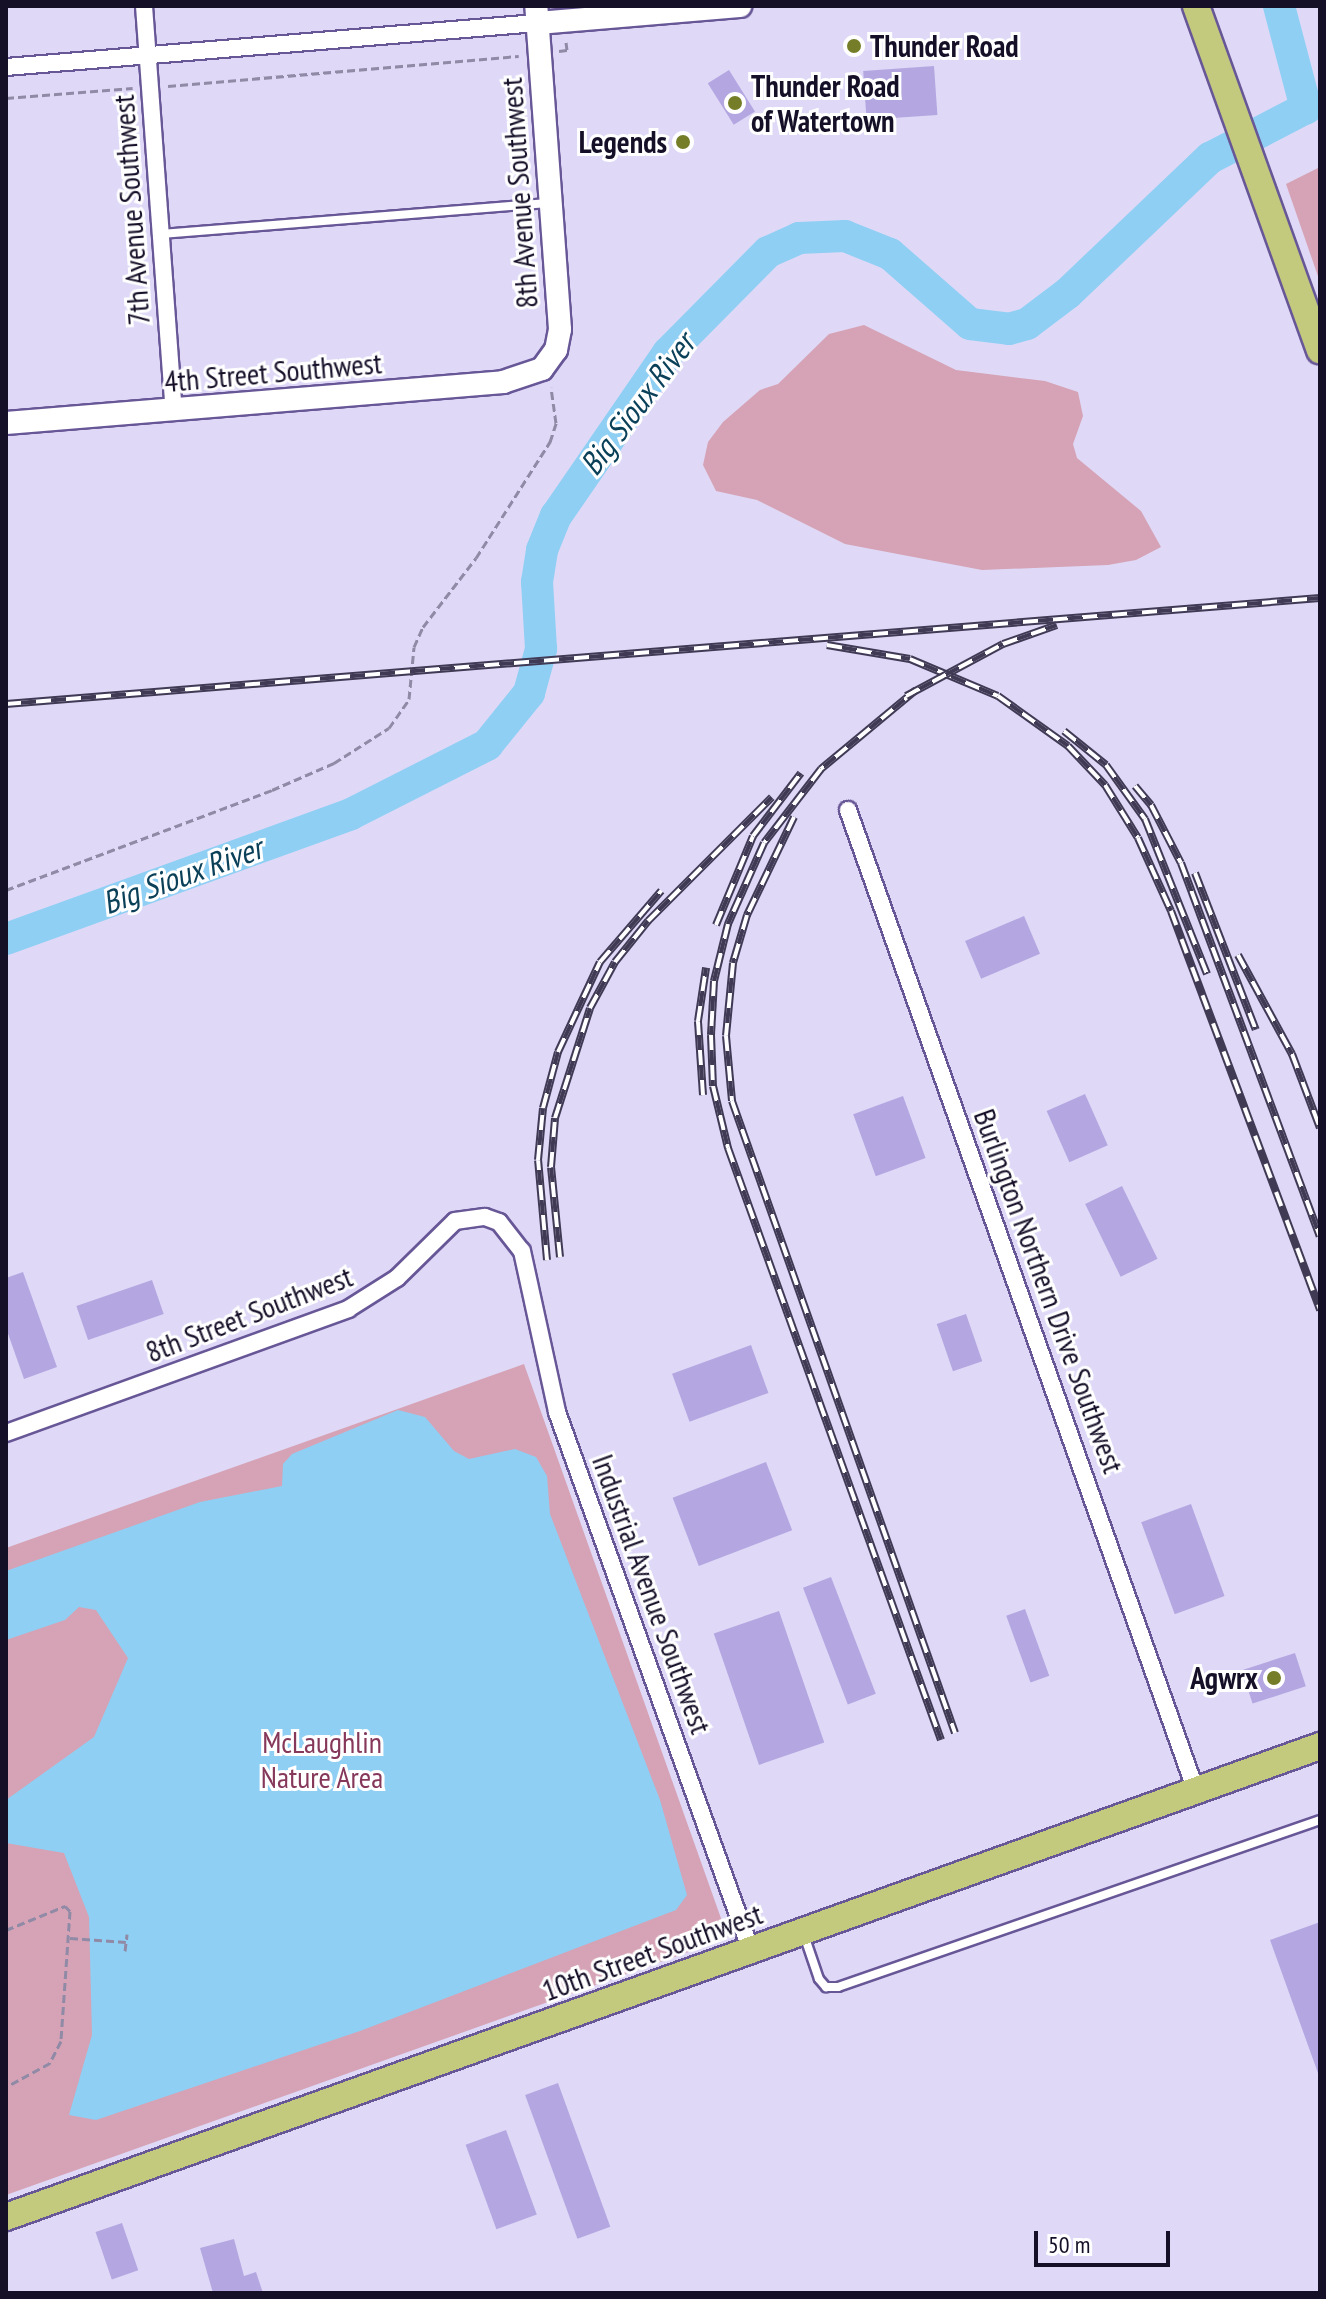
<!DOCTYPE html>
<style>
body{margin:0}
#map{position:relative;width:1326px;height:2299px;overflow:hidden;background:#dfd9f7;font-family:"PT Sans Narrow",sans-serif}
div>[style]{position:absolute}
.green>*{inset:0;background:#d5a3b5}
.water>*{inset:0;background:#8fcff4}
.river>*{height:32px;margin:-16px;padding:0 16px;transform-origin:16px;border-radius:16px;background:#8fcff4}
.building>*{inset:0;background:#b4a7e1;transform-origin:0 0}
.path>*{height:3px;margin-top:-1.5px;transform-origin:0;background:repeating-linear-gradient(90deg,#908aa6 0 8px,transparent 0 12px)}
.roads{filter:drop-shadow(2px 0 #685797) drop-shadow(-2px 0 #685797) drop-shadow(0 2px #685797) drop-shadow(0 -2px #685797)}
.lane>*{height:8px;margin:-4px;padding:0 4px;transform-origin:4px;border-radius:4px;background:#fff}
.street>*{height:16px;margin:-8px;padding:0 8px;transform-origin:8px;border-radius:8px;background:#fff}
.secondary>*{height:22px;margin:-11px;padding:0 11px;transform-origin:11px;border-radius:11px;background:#fff}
.primary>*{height:26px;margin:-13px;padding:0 13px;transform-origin:13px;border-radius:13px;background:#c3ca7e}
.rail>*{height:8px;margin-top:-4px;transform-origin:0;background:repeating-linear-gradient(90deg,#fff 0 15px,#413a55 0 30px);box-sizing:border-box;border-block:2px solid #413a55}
.dots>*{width:22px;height:22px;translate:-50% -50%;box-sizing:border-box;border:4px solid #fff;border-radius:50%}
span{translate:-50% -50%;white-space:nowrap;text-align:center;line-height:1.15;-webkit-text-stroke:6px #fff;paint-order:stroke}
.poi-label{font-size:30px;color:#160f28;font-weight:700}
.left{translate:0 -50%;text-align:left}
.right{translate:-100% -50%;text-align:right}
.street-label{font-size:30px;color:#160f28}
.park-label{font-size:30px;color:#86385b}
.water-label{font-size:32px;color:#0b4059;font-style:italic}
.frame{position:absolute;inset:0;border:8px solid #160f28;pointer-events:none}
.scale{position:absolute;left:1034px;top:2231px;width:136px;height:36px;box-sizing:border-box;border:4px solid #160f28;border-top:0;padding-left:10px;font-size:24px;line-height:28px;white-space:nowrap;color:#160f28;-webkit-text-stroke:6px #fff;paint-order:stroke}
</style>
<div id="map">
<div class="green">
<div style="clip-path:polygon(1320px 167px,1320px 282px,1286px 184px)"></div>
<div style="clip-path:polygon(864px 325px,956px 370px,1045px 381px,1078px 392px,1083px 416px,1073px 444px,1077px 458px,1141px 511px,1161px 547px,1136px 560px,1108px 565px,982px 570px,845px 544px,757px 500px,716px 491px,703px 465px,708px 442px,723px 422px,760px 390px,778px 384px,829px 334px)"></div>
<div style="clip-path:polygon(524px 1364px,728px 1938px,6px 2195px,6px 1548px)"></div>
</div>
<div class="water">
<div style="clip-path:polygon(398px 1410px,425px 1417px,454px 1451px,469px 1459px,515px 1449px,536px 1457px,547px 1476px,550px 1514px,660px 1800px,687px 1895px,676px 1910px,360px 2031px,96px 2120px,69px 2115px,92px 2035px,89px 1917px,64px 1853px,6px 1843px,6px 1800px,94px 1737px,128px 1658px,96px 1610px,79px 1607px,65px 1620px,6px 1640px,6px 1571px,200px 1502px,282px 1486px,283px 1464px,292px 1454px)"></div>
</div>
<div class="river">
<div style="left:1279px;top:6px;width:106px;rotate:75.2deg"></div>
<div style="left:6px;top:939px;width:367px;rotate:-19.9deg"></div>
<div style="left:351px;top:814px;width:153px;rotate:-26.9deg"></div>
<div style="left:487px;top:745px;width:67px;rotate:-51.1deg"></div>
<div style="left:529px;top:693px;width:46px;rotate:-74.7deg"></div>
<div style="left:541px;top:649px;width:67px;rotate:-93.4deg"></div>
<div style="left:537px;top:582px;width:32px;rotate:-81deg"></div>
<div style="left:542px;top:550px;width:37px;rotate:-68deg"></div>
<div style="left:556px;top:516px;width:198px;rotate:-55.5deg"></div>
<div style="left:668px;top:353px;width:142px;rotate:-45.3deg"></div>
<div style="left:768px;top:252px;width:34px;rotate:-24deg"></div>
<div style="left:799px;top:238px;width:46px;rotate:-2.5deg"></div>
<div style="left:845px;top:236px;width:48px;rotate:21.8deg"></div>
<div style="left:890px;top:254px;width:106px;rotate:41.2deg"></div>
<div style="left:970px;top:324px;width:39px;rotate:7deg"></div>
<div style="left:1009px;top:329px;width:19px;rotate:-16deg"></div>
<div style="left:1027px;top:324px;width:51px;rotate:-37.1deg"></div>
<div style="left:1068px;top:293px;width:196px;rotate:-43.6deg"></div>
<div style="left:1210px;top:158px;width:108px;rotate:-27.5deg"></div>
</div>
<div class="building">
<div style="left:934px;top:66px;width:49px;height:71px;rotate:86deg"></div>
<div style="left:729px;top:70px;width:49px;height:25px;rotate:58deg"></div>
<div style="left:1024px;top:916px;width:41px;height:64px;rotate:67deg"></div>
<div style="left:1085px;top:1094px;width:56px;height:42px;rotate:66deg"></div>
<div style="left:903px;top:1096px;width:66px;height:53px;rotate:70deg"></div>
<div style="left:1122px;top:1186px;width:81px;height:41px;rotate:64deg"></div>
<div style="clip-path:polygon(23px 1272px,57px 1367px,24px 1379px,6px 1328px,6px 1278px)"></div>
<div style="left:152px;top:1280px;width:36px;height:80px;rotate:71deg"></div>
<div style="left:966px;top:1314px;width:50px;height:31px;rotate:71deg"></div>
<div style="left:751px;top:1345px;width:51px;height:84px;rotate:70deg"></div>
<div style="left:766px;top:1462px;width:73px;height:100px;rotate:69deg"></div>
<div style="left:1191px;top:1504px;width:98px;height:53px;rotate:70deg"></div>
<div style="left:831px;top:1577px;width:125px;height:30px;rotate:69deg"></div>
<div style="left:1025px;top:1609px;width:71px;height:20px;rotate:70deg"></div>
<div style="left:779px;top:1611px;width:139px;height:69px;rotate:71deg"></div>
<div style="left:1295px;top:1653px;width:35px;height:56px;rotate:72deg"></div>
<div style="clip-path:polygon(1320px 1922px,1320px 2073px,1318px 2073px,1270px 1940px)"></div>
<div style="left:558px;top:2083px;width:153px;height:35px;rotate:70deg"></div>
<div style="left:506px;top:2130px;width:90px;height:43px;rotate:70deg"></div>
<div style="left:122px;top:2223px;width:50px;height:28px;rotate:71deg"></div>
<div style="clip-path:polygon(234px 2239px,244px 2276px,256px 2272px,263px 2293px,213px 2293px,200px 2248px)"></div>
</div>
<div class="path">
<div style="left:559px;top:51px;width:8px;rotate:-7deg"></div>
<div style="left:567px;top:50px;width:8px;rotate:-97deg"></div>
<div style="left:168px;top:86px;width:352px;rotate:-4.9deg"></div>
<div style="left:6px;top:98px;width:127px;rotate:-4.5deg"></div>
<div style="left:6px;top:890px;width:284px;rotate:-20.6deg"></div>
<div style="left:272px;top:790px;width:68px;rotate:-23.5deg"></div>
<div style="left:334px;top:763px;width:65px;rotate:-32.5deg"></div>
<div style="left:389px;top:728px;width:35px;rotate:-55deg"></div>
<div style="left:409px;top:699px;width:52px;rotate:-84.5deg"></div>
<div style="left:414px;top:647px;width:22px;rotate:-66deg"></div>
<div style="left:423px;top:627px;width:87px;rotate:-52.5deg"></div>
<div style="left:476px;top:558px;width:138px;rotate:-57.5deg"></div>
<div style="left:550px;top:442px;width:20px;rotate:-72deg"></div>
<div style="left:556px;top:423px;width:36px;rotate:-98deg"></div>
<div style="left:6px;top:1930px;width:64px;rotate:-22.1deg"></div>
<div style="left:65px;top:1906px;width:7px;rotate:45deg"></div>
<div style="left:70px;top:1911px;width:130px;rotate:94deg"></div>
<div style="left:61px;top:2041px;width:25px;rotate:117deg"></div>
<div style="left:50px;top:2063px;width:50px;rotate:151.4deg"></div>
<div style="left:70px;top:1938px;width:56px;rotate:4.1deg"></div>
<div style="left:125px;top:1951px;width:17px;rotate:-83deg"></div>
</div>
<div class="roads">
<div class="lane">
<div style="left:162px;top:234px;width:386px;rotate:-4.6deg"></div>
<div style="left:804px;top:1935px;width:46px;rotate:71.2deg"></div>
<div style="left:819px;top:1979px;width:11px;rotate:49deg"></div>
<div style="left:826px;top:1987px;width:12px"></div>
<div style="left:838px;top:1987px;width:510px;rotate:-19.11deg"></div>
</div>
<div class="street">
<div style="left:144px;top:6px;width:405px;rotate:85.8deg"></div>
<div style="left:6px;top:67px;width:533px;rotate:-4.74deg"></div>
<div style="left:848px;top:810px;width:1041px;rotate:70.47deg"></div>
<div style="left:6px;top:1433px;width:364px;rotate:-19.9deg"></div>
<div style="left:348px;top:1309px;width:58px;rotate:-32.3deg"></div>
<div style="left:397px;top:1278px;width:81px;rotate:-44.5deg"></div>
<div style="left:455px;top:1221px;width:30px;rotate:-8deg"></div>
<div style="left:485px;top:1217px;width:15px;rotate:20deg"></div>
<div style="left:499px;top:1222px;width:37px;rotate:52deg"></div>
<div style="left:522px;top:1251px;width:165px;rotate:77.7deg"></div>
<div style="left:557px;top:1412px;width:573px;rotate:70.2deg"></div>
</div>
<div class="secondary">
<div style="left:537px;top:23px;width:204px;rotate:-4.8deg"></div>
<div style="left:6px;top:423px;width:499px;rotate:-4.7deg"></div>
<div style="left:503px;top:382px;width:41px;rotate:-18.4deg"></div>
<div style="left:542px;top:369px;width:24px;rotate:-54deg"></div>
<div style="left:556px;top:350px;width:21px;rotate:-79deg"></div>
<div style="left:560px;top:329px;width:324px;rotate:-94.2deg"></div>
</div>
<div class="primary">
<div style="left:1196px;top:6px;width:366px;rotate:70.2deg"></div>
<div style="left:6px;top:2217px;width:1396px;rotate:-19.72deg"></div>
</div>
</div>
<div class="rail">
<div style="left:827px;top:645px;width:84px;rotate:9.6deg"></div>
<div style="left:910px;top:659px;width:95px;rotate:22.8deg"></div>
<div style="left:998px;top:696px;width:86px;rotate:35.5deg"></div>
<div style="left:1068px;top:746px;width:54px;rotate:46.5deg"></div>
<div style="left:1105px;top:785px;width:62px;rotate:58.1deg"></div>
<div style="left:1138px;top:838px;width:80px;rotate:65.7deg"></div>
<div style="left:1171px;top:911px;width:426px;rotate:69.5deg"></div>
<div style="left:916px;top:690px;width:124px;rotate:140.3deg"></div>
<div style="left:821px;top:769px;width:93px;rotate:127.6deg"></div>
<div style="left:764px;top:843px;width:89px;rotate:114deg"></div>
<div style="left:728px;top:924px;width:59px;rotate:103.8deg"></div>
<div style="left:714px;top:981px;width:54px;rotate:93.2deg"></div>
<div style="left:711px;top:1035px;width:51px;rotate:87.8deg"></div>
<div style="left:713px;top:1086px;width:64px;rotate:76.4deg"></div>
<div style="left:728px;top:1148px;width:629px;rotate:70.21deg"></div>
<div style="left:906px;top:696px;width:110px;rotate:-28.2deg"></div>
<div style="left:1003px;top:644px;width:57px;rotate:-19.4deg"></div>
<div style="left:6px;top:704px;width:1318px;rotate:-4.61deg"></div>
<div style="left:1064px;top:731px;width:54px;rotate:39deg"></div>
<div style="left:1106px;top:765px;width:67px;rotate:54.2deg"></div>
<div style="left:1145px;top:819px;width:167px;rotate:68.2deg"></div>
<div style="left:1135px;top:786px;width:25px;rotate:50deg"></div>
<div style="left:1151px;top:805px;width:65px;rotate:62.7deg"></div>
<div style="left:1181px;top:863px;width:398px;rotate:69.6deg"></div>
<div style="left:794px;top:817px;width:109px;rotate:115.6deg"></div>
<div style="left:747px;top:915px;width:50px;rotate:106.3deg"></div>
<div style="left:733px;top:963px;width:73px;rotate:95.5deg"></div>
<div style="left:726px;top:1036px;width:65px;rotate:84.7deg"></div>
<div style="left:732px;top:1101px;width:670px;rotate:70.56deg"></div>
<div style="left:1195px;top:873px;width:168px;rotate:68.8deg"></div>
<div style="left:716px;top:925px;width:96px;rotate:-67.4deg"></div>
<div style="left:753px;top:836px;width:79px;rotate:-52.7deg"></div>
<div style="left:1238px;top:955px;width:113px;rotate:61.4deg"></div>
<div style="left:1292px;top:1054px;width:79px;rotate:69.3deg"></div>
<div style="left:703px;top:1095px;width:74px;rotate:-93.9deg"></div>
<div style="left:698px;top:1021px;width:54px;rotate:-81.4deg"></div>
<div style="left:560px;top:1257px;width:90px;rotate:-95.7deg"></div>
<div style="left:551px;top:1167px;width:49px;rotate:-85.3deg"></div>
<div style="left:555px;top:1118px;width:115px;rotate:-72.3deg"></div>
<div style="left:590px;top:1008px;width:52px;rotate:-61.5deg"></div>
<div style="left:615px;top:962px;width:53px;rotate:-51.2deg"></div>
<div style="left:648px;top:921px;width:175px;rotate:-45deg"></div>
<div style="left:547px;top:1260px;width:100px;rotate:-95.1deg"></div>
<div style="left:538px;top:1160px;width:52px;rotate:-84.5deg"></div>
<div style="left:543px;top:1108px;width:58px;rotate:-75deg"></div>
<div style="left:558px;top:1052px;width:99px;rotate:-65deg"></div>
<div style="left:600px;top:962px;width:94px;rotate:-49.3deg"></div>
</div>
<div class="dots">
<div style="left:854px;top:46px;background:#757d28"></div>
<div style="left:735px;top:103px;background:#757d28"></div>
<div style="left:683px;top:142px;background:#757d28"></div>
<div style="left:1274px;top:1678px;background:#757d28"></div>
</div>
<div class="poi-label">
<span class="left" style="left:870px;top:46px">Thunder Road</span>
<span class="left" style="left:751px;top:103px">Thunder Road<br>of Watertown</span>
<span class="right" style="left:667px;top:142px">Legends</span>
<span class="right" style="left:1258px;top:1678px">Agwrx</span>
</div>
<div class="street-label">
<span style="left:519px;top:193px;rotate:-94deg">8th Avenue Southwest</span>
<span style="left:131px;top:210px;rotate:-94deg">7th Avenue Southwest</span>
<span style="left:273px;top:372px;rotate:-5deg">4th Street Southwest</span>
<span style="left:1049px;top:1291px;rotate:70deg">Burlington Northern Drive Southwest</span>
<span style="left:249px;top:1314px;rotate:-21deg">8th Street Southwest</span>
<span style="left:652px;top:1594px;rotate:70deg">Industrial Avenue Southwest</span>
<span style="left:652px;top:1952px;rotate:-20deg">10th Street Southwest</span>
</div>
<div class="park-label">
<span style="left:322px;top:1759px">McLaughlin<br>Nature Area</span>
</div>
<div class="water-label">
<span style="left:637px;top:404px;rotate:-53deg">Big Sioux River</span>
<span style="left:182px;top:875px;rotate:-20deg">Big Sioux River</span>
</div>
<div class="frame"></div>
<div class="scale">50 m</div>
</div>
